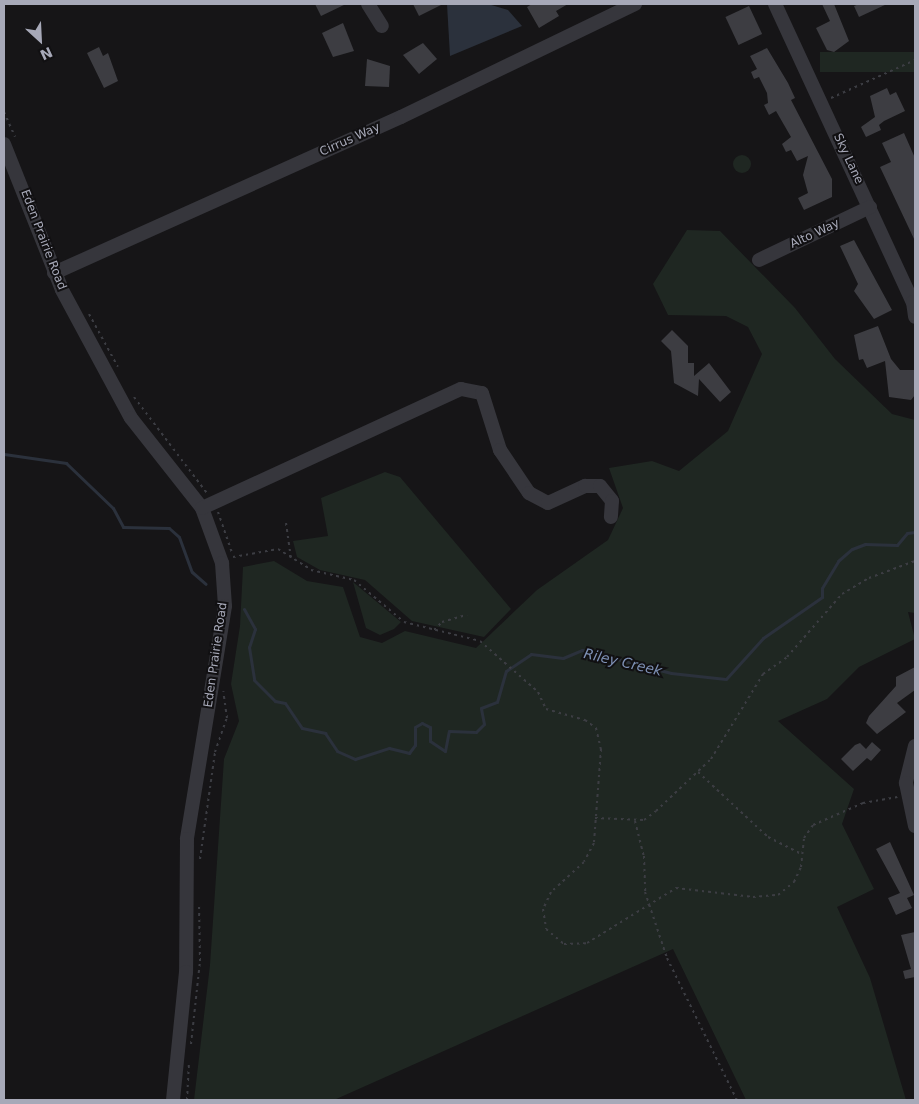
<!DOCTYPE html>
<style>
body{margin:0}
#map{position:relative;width:919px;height:1104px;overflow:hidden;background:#161517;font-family:"DejaVu Sans",sans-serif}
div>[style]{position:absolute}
.green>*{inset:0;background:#1f2722;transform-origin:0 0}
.round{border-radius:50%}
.water>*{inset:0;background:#2b313c}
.stream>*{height:3px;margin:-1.5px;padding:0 1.5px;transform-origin:1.5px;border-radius:1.5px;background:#2b313c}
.building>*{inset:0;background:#3d3d42;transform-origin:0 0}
.path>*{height:2px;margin-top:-1px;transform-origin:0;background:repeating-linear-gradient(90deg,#3c3d43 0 2.5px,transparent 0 6.5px)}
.minor>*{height:14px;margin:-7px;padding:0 7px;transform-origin:7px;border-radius:7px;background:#36363c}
span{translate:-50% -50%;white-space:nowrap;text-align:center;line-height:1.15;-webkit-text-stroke:4px #111012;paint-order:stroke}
.street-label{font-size:12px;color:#a7a9b8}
.water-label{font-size:14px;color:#7d90b4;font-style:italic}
.frame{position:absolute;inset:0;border:5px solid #a7a9b8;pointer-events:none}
.north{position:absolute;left:15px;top:15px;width:50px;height:50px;-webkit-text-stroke:4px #111012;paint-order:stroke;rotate:155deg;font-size:14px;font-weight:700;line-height:20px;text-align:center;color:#a7a9b8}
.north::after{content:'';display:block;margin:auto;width:18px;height:22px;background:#a7a9b8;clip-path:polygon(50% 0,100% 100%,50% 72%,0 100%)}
</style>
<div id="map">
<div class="green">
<div style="left:915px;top:52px;width:20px;height:95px;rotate:90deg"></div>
<div class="round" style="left:733px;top:155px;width:18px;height:18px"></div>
<div style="clip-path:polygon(687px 230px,720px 231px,795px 308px,835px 359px,892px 414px,915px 420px,915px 613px,908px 612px,915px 639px,859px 667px,827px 699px,778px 721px,854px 789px,842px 824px,874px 889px,837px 907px,870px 978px,906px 1100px,746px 1100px,673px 949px,334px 1100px,194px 1100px,210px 965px,224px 759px,239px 721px,231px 684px,240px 626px,243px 567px,274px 561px,307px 581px,343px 587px,360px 637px,382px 643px,405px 631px,476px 648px,537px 590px,608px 540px,623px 508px,609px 468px,652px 461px,679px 471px,728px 431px,762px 354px,748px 327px,726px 316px,668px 315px,653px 284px)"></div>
<div style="clip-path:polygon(385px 472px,400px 477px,511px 609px,484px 637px,412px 621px,365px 580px,320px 570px,297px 557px,293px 541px,328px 536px,321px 498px)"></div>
<div style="clip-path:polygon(353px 582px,401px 622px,394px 629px,380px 635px,366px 628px)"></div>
</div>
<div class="water">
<div style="clip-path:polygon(447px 4px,488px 4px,508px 10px,522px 26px,450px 56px)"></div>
</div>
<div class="stream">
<div style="left:4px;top:454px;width:63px;rotate:8.3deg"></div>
<div style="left:66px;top:463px;width:65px;rotate:43.8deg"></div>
<div style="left:113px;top:508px;width:21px;rotate:62deg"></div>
<div style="left:123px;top:527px;width:46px;rotate:1.2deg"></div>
<div style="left:169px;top:528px;width:13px;rotate:42deg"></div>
<div style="left:179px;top:537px;width:37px;rotate:70deg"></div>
<div style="left:192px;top:572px;width:18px;rotate:41deg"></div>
<div style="left:244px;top:609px;width:23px;rotate:61deg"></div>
<div style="left:255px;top:629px;width:19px;rotate:108deg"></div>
<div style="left:249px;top:647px;width:33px;rotate:81deg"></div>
<div style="left:254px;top:680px;width:30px;rotate:45deg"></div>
<div style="left:275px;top:701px;width:10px;rotate:11deg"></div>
<div style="left:285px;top:703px;width:30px;rotate:56deg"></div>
<div style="left:302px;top:728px;width:24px;rotate:12deg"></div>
<div style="left:325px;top:733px;width:22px;rotate:56deg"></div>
<div style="left:337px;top:751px;width:20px;rotate:24deg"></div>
<div style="left:355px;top:759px;width:36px;rotate:-18deg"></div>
<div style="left:389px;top:748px;width:21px;rotate:14deg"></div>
<div style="left:409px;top:753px;width:10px;rotate:-53deg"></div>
<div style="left:415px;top:745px;width:18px;rotate:-90deg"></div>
<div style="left:415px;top:727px;width:8px;rotate:-30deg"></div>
<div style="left:422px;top:723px;width:9px;rotate:27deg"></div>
<div style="left:430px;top:727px;width:14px;rotate:90deg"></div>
<div style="left:430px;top:741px;width:18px;rotate:34deg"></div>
<div style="left:445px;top:751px;width:20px;rotate:-79deg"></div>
<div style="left:449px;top:731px;width:27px;rotate:2deg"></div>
<div style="left:476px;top:732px;width:11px;rotate:-45deg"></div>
<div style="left:484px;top:724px;width:16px;rotate:-101deg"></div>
<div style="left:481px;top:708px;width:17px;rotate:-21deg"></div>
<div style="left:497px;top:702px;width:32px;rotate:-74deg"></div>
<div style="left:506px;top:671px;width:30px;rotate:-34deg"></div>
<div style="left:531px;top:654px;width:32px;rotate:7deg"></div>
<div style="left:563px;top:658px;width:21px;rotate:-23deg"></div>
<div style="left:582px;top:650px;width:92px;rotate:14.5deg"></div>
<div style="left:671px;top:673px;width:55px;rotate:6.2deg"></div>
<div style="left:726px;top:679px;width:55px;rotate:-47.9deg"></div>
<div style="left:763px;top:638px;width:72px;rotate:-34.8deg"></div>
<div style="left:822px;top:597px;width:9px;rotate:-90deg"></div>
<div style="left:822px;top:588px;width:31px;rotate:-59deg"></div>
<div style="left:838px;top:561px;width:18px;rotate:-41deg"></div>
<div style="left:852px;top:549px;width:14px;rotate:-21deg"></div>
<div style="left:865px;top:544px;width:32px;rotate:2deg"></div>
<div style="left:897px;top:545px;width:16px;rotate:-50deg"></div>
<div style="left:907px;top:533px;width:8px;rotate:-7deg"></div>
</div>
<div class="building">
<div style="clip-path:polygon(315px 4px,346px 4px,321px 16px)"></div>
<div style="clip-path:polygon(413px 4px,443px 4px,419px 16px)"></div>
<div style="clip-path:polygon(532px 4px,568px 4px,556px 11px,559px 16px,539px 28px,527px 7px)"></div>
<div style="clip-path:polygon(822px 4px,834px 4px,849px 41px,834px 52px,827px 50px,816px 28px,830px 21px)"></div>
<div style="clip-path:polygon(859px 4px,887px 4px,859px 17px,854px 6px)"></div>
<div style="left:749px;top:6px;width:31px;height:26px;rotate:65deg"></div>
<div style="clip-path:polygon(343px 23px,354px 51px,333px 57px,322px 33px)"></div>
<div style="clip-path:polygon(423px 43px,437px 59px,419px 74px,403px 55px)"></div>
<div style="clip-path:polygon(99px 47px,103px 56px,108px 53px,118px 81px,104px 88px,87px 53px)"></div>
<div style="clip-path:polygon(767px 48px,788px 83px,795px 98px,791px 100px,832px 179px,832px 197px,804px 210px,798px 198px,808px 193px,803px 175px,808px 156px,797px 161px,791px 150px,786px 152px,782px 144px,791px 137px,776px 111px,769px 115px,764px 105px,768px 103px,767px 93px,759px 77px,754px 79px,751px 72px,757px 69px,750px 56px)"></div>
<div style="clip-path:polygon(367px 59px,390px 66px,389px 87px,365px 86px)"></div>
<div style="clip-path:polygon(887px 88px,890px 95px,896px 92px,905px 111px,884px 121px,879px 125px,881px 130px,866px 137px,861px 127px,875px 117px,870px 96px)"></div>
<div style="clip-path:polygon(904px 133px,915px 158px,915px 241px,880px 167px,891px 162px,882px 143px)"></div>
<div style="clip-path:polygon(854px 240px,892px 310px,874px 319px,854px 291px,858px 284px,840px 246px)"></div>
<div style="clip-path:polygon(878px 326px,891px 359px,900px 370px,915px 370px,915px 395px,911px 400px,889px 397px,885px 361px,867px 368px,863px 359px,859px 360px,854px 335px)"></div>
<div style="clip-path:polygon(672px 330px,688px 346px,688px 363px,694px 363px,694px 376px,709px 363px,731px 392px,720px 402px,699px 379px,698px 396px,674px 383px,671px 351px,661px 341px)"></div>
<div style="clip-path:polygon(915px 667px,915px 690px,897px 703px,906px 712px,877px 734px,866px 723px,869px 716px,896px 686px,896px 677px)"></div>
<div style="clip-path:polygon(872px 742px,881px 750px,871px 761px,867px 758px,853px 771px,841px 759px,855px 745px,860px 743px,866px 749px)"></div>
<div style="clip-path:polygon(890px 842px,914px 895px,907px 898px,912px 908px,896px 915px,888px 898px,900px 893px,876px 849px)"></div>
<div style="clip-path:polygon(915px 932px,915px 977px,905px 979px,903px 971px,911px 969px,901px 935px)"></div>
</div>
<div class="path">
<div style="left:831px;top:98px;width:92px;rotate:-24.3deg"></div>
<div style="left:4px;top:112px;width:27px;rotate:66deg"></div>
<div style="left:89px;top:314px;width:60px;rotate:61.3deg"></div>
<div style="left:134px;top:397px;width:121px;rotate:52.8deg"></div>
<div style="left:218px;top:512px;width:43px;rotate:71.1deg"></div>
<div style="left:286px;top:523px;width:35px;rotate:82deg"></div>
<div style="left:233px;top:557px;width:46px;rotate:-10.1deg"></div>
<div style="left:278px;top:549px;width:39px;rotate:32deg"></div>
<div style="left:311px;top:570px;width:44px;rotate:13.1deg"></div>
<div style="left:354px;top:580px;width:65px;rotate:40deg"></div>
<div style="left:404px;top:622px;width:78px;rotate:14deg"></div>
<div style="left:480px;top:641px;width:77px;rotate:41.3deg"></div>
<div style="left:538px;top:692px;width:19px;rotate:65deg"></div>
<div style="left:546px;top:709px;width:41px;rotate:15.8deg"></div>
<div style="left:585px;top:720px;width:14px;rotate:36deg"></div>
<div style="left:596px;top:728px;width:22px;rotate:77deg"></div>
<div style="left:601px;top:749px;width:94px;rotate:94.3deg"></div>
<div style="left:594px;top:843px;width:21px;rotate:118deg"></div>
<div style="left:584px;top:862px;width:45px;rotate:137.7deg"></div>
<div style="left:551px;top:892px;width:19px;rotate:115deg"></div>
<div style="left:543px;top:909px;width:20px;rotate:81deg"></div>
<div style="left:546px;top:929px;width:23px;rotate:40deg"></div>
<div style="left:564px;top:944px;width:23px;rotate:-2deg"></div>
<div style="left:587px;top:943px;width:105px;rotate:-31.7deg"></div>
<div style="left:676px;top:888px;width:78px;rotate:6.7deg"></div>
<div style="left:753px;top:897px;width:25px;rotate:-5deg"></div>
<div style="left:778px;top:895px;width:21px;rotate:-39deg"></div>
<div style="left:794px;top:882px;width:17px;rotate:-65deg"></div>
<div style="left:801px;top:867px;width:29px;rotate:-84deg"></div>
<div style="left:804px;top:838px;width:16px;rotate:-55deg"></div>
<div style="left:813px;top:825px;width:55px;rotate:-23.7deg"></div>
<div style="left:863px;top:803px;width:35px;rotate:-10deg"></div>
<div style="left:434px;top:630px;width:11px;rotate:-45deg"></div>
<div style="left:442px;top:622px;width:26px;rotate:-16deg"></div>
<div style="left:698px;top:772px;width:96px;rotate:42.9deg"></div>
<div style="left:768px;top:837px;width:38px;rotate:27deg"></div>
<div style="left:595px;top:818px;width:49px;rotate:2.3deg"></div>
<div style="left:644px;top:820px;width:15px;rotate:-37deg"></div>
<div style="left:656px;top:811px;width:76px;rotate:-43.4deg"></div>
<div style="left:711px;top:759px;width:100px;rotate:-58.5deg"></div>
<div style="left:763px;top:674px;width:29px;rotate:-35deg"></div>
<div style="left:787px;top:657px;width:84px;rotate:-48.9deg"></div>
<div style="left:842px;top:594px;width:31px;rotate:-31deg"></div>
<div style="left:869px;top:578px;width:49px;rotate:-20.3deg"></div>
<div style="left:635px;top:821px;width:36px;rotate:76deg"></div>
<div style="left:644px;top:856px;width:36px;rotate:88deg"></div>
<div style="left:645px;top:892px;width:70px;rotate:71.6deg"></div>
<div style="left:667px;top:958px;width:158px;rotate:63.8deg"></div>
<div style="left:200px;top:859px;width:108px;rotate:-82deg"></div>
<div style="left:215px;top:752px;width:36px;rotate:-71deg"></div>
<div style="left:227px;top:718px;width:27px;rotate:-98deg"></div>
<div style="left:191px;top:1044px;width:83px;rotate:-83.8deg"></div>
<div style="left:200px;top:961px;width:57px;rotate:-91deg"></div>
<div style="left:187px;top:1100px;width:37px;rotate:-87deg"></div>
</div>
<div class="minor">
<div style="left:368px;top:4px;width:26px;rotate:58deg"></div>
<div style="left:775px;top:4px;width:328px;rotate:65.2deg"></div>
<div style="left:913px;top:302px;width:15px;rotate:82deg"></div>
<div style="left:4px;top:144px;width:157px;rotate:68.3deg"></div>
<div style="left:62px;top:290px;width:145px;rotate:61.7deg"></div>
<div style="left:131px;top:418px;width:115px;rotate:51.7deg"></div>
<div style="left:202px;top:508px;width:59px;rotate:70deg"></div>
<div style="left:222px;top:563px;width:43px;rotate:86deg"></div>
<div style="left:225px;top:606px;width:236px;rotate:99.3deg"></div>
<div style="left:187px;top:839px;width:133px;rotate:90.4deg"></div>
<div style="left:186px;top:972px;width:129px;rotate:95.8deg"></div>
<div style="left:759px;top:260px;width:123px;rotate:-25.5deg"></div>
<div style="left:54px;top:273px;width:380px;rotate:-24.2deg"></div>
<div style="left:401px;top:117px;width:260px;rotate:-25.8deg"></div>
<div style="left:202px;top:508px;width:285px;rotate:-24.7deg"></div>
<div style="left:461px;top:389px;width:21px;rotate:11deg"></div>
<div style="left:482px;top:393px;width:60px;rotate:72.5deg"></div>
<div style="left:500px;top:450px;width:52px;rotate:56deg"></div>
<div style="left:529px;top:493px;width:21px;rotate:28deg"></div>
<div style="left:548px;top:503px;width:41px;rotate:-24.7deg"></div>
<div style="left:585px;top:486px;width:15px"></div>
<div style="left:600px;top:486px;width:19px;rotate:51deg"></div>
<div style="left:612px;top:501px;width:16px;rotate:94deg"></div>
<div style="left:915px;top:746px;width:38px;rotate:104deg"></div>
<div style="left:906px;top:783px;width:44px;rotate:78.2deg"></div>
</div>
<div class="street-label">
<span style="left:350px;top:140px;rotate:-24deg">Cirrus Way</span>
<span style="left:848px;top:159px;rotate:65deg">Sky Lane</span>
<span style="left:815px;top:234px;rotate:-25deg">Alto Way</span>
<span style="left:43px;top:240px;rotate:69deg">Eden Prairie Road</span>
<span style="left:216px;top:655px;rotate:-82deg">Eden Prairie Road</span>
</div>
<div class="water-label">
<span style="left:623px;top:662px;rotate:13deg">Riley Creek</span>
</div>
<div class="frame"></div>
<div class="north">N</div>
</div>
